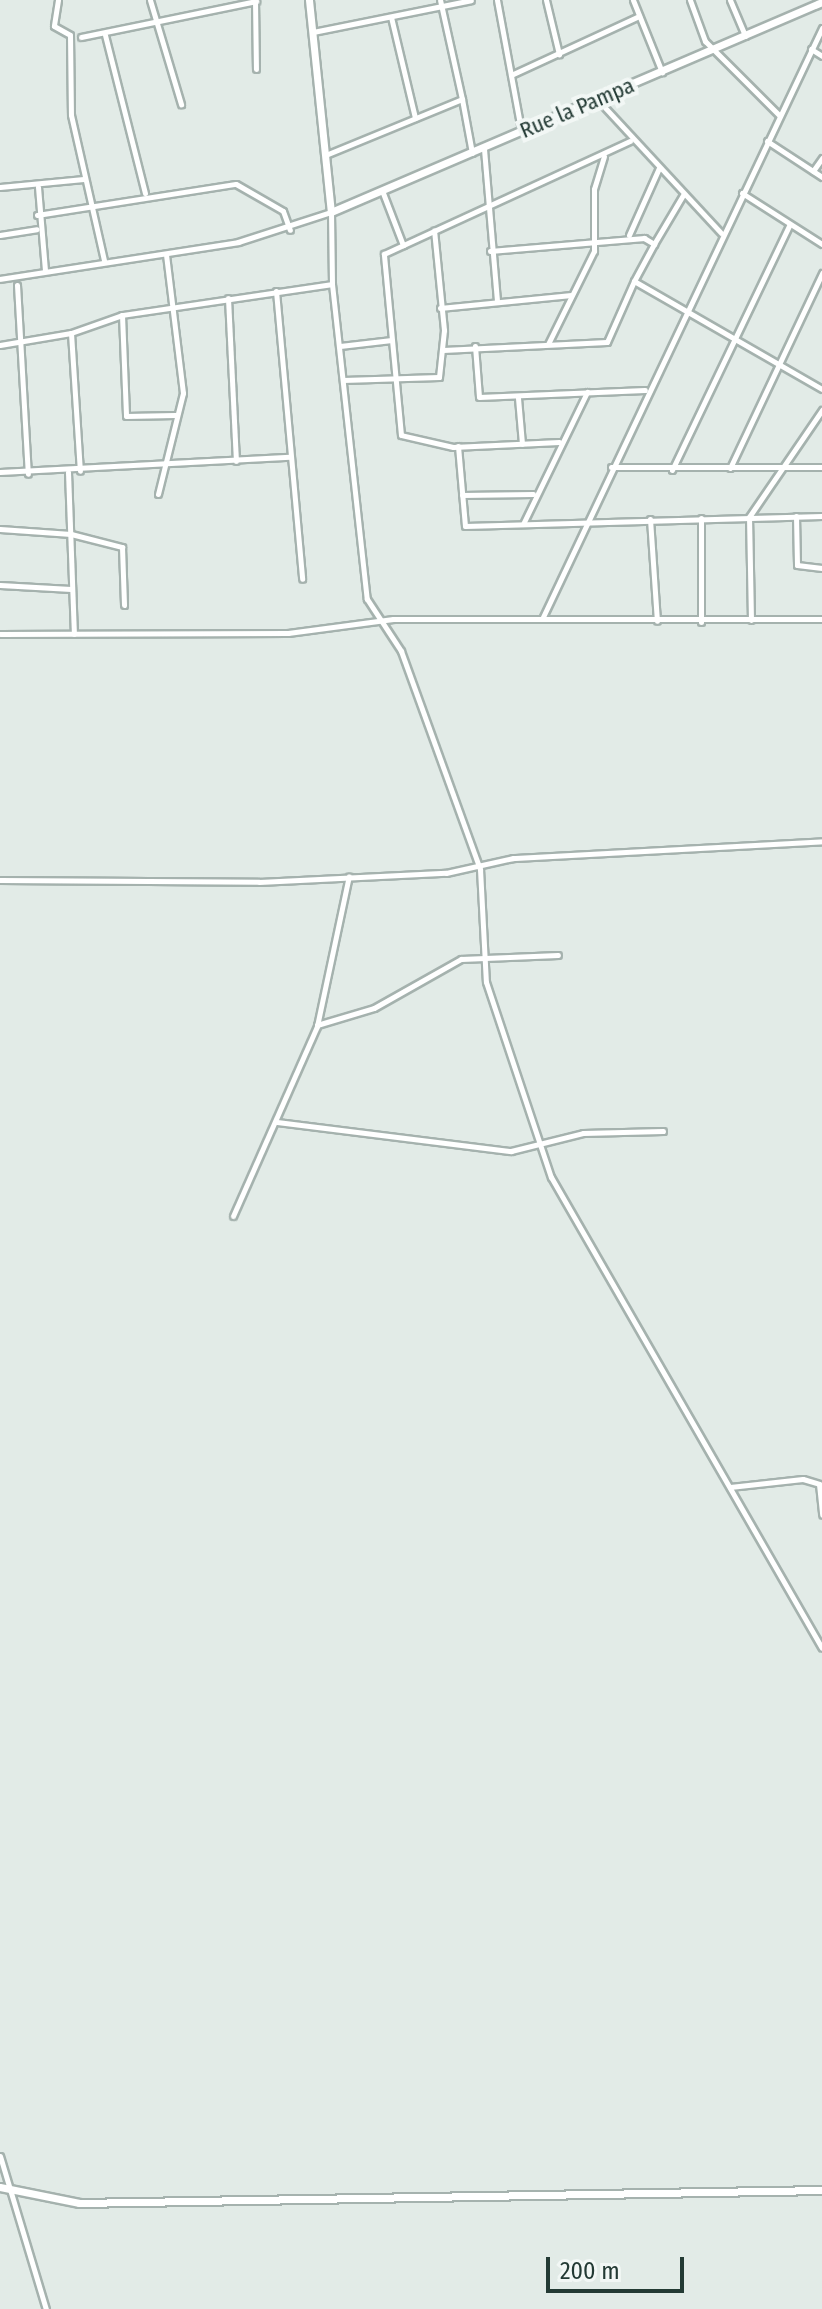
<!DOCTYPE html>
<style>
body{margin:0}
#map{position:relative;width:822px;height:2309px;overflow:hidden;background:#e2ebe7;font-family:"Fira Sans Condensed",sans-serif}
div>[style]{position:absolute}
.roads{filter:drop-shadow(2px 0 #a5b2ae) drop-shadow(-2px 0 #a5b2ae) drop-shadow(0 2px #a5b2ae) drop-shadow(0 -2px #a5b2ae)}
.street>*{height:5px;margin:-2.5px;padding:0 2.5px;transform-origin:2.5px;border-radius:2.5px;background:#fff}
.secondary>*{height:7px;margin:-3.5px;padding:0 3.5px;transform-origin:3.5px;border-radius:3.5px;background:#fff}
span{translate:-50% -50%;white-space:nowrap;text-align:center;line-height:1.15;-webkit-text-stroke:8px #f2f7f5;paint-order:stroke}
.street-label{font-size:22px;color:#233a34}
.scale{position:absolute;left:546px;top:2257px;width:138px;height:36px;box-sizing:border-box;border:4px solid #233a34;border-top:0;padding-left:10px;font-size:24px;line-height:28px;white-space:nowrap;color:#233a34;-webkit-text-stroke:6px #f2f7f5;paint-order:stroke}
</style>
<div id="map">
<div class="roads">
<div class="street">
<div style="left:58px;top:0;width:26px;rotate:99deg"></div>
<div style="left:54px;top:26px;width:18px;rotate:29deg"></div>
<div style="left:70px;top:35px;width:80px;rotate:89.3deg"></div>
<div style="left:71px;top:115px;width:149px;rotate:77.2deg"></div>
<div style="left:150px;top:0;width:109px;rotate:73.4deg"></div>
<div style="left:255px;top:0;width:69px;rotate:89.2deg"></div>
<div style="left:497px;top:0;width:132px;rotate:79.5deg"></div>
<div style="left:546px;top:0;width:56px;rotate:76.5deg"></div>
<div style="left:633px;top:0;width:78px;rotate:68.1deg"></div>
<div style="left:690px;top:0;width:44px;rotate:69.9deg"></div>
<div style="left:705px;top:41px;width:105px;rotate:45deg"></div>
<div style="left:730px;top:0;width:39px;rotate:67deg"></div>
<div style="left:391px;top:17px;width:104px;rotate:76.6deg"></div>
<div style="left:313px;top:32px;width:161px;rotate:-11.4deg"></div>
<div style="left:105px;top:35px;width:163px;rotate:75.8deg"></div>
<div style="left:81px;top:37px;width:179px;rotate:-11.6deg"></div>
<div style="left:811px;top:49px;width:13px;rotate:32deg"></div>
<div style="left:511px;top:75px;width:141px;rotate:-24.7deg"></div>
<div style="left:462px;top:99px;width:55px;rotate:79.5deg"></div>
<div style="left:597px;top:99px;width:183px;rotate:47.2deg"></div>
<div style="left:767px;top:141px;width:66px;rotate:33.2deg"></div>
<div style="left:484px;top:149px;width:153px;rotate:85.1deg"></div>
<div style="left:328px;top:154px;width:145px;rotate:-22.3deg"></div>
<div style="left:462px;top:99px;width:101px;rotate:-102.5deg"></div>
<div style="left:813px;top:171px;width:16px;rotate:-55deg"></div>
<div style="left:0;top:187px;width:84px;rotate:-5.4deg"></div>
<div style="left:38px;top:187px;width:83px;rotate:85.2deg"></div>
<div style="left:383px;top:193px;width:56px;rotate:69deg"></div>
<div style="left:742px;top:193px;width:95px;rotate:32.5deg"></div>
<div style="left:37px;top:215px;width:201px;rotate:-8.9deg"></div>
<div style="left:236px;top:184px;width:54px;rotate:29.9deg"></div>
<div style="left:283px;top:211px;width:20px;rotate:70deg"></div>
<div style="left:0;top:235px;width:37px;rotate:-9deg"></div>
<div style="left:629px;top:235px;width:73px;rotate:-65.9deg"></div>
<div style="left:654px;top:244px;width:57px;rotate:-59.4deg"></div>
<div style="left:490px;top:251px;width:155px;rotate:-4.8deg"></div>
<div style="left:644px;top:238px;width:12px;rotate:31deg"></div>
<div style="left:654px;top:244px;width:42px;rotate:118.4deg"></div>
<div style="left:0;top:279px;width:241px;rotate:-8.8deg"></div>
<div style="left:238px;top:242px;width:98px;rotate:-17.9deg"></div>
<div style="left:331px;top:212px;width:72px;rotate:89.2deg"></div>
<div style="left:332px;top:284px;width:317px;rotate:83.7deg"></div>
<div style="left:367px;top:599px;width:62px;rotate:56.8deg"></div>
<div style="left:401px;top:651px;width:232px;rotate:70.1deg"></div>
<div style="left:480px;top:869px;width:113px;rotate:87deg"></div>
<div style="left:486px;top:982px;width:206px;rotate:71.6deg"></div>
<div style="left:551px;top:1177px;width:543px;rotate:60.09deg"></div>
<div style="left:17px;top:285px;width:189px;rotate:86.7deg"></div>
<div style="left:276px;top:291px;width:289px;rotate:84.8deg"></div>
<div style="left:228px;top:298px;width:163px;rotate:87.2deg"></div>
<div style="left:440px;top:308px;width:132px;rotate:-5.7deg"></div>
<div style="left:122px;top:315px;width:101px;rotate:87.7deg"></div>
<div style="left:126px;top:416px;width:49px;rotate:-1.2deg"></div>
<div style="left:71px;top:333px;width:138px;rotate:86.3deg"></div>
<div style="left:548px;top:344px;width:104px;rotate:-63.7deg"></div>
<div style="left:594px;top:251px;width:62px;rotate:-90deg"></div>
<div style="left:594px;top:189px;width:34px;rotate:-73deg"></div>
<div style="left:0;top:345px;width:72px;rotate:-9.6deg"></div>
<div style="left:71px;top:333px;width:54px;rotate:-19.4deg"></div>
<div style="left:122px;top:315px;width:212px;rotate:-8.4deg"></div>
<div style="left:340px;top:346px;width:52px;rotate:-6.6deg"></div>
<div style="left:475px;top:346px;width:51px;rotate:85.5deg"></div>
<div style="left:479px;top:397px;width:166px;rotate:-2.4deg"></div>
<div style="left:443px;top:350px;width:164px;rotate:-2.8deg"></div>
<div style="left:607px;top:342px;width:67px;rotate:-66.1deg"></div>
<div style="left:634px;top:281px;width:217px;rotate:29.9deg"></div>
<div style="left:343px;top:380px;width:96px;rotate:-1.8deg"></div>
<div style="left:439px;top:377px;width:47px;rotate:-83.9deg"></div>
<div style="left:444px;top:330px;width:100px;rotate:-95.7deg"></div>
<div style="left:518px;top:398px;width:46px;rotate:85deg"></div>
<div style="left:559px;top:442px;width:106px;rotate:177.3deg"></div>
<div style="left:453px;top:447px;width:53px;rotate:-167deg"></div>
<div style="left:401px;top:435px;width:182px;rotate:-95.4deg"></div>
<div style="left:384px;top:254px;width:271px;rotate:-24.7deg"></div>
<div style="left:458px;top:446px;width:80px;rotate:85deg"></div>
<div style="left:465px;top:526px;width:357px;rotate:-1.6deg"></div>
<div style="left:611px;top:467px;width:211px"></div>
<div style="left:730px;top:468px;width:216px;rotate:-64.7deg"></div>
<div style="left:672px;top:470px;width:271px;rotate:-64.4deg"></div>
<div style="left:0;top:472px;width:290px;rotate:-3deg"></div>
<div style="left:68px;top:472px;width:162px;rotate:87.9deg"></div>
<div style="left:158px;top:494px;width:104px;rotate:-76.1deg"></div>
<div style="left:183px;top:393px;width:140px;rotate:-97deg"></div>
<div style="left:462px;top:495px;width:71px;rotate:-0.8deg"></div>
<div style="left:796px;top:516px;width:49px;rotate:88.8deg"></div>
<div style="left:797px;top:565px;width:25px;rotate:7deg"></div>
<div style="left:701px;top:518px;width:104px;rotate:90deg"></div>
<div style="left:650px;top:519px;width:102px;rotate:86.1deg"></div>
<div style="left:523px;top:524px;width:147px;rotate:-64.1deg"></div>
<div style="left:0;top:529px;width:71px;rotate:4deg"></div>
<div style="left:71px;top:534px;width:53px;rotate:14.3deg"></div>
<div style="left:122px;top:547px;width:58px;rotate:88deg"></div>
<div style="left:0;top:585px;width:71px;rotate:3.2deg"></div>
<div style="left:542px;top:619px;width:654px;rotate:-64.65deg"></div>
<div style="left:751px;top:620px;width:103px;rotate:-91.1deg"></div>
<div style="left:749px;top:517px;width:130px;rotate:-55.7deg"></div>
<div style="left:0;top:634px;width:288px;rotate:-0.2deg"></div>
<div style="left:288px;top:633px;width:106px;rotate:-7.6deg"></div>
<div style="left:393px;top:619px;width:429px"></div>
<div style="left:0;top:880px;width:259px;rotate:0.4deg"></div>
<div style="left:259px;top:882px;width:187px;rotate:-2.8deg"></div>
<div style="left:446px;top:873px;width:69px;rotate:-12.6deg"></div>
<div style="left:513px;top:858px;width:309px;rotate:-3.1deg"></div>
<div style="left:317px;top:1025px;width:59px;rotate:-16.6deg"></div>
<div style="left:374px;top:1008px;width:100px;rotate:-29.4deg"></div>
<div style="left:461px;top:959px;width:97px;rotate:-2.4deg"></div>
<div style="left:277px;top:1122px;width:236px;rotate:7.1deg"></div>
<div style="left:511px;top:1151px;width:74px;rotate:-14deg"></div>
<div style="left:583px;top:1133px;width:80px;rotate:-1.4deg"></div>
<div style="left:233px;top:1216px;width:208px;rotate:-66.1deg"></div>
<div style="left:317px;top:1026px;width:153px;rotate:-78deg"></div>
<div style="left:730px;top:1487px;width:73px;rotate:-6.3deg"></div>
<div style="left:803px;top:1479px;width:17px;rotate:17deg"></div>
<div style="left:819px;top:1484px;width:31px;rotate:84deg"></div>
<div style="left:0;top:2156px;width:160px;rotate:73.3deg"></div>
</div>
<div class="secondary">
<div style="left:309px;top:0;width:213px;rotate:84.1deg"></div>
<div style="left:331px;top:212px;width:534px;rotate:-23.16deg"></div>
<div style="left:0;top:2187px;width:81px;rotate:11.4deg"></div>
<div style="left:79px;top:2203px;width:743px;rotate:-1deg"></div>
</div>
</div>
<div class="street-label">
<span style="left:577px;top:108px;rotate:-23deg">Rue la Pampa</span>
</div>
<div class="scale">200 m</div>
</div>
